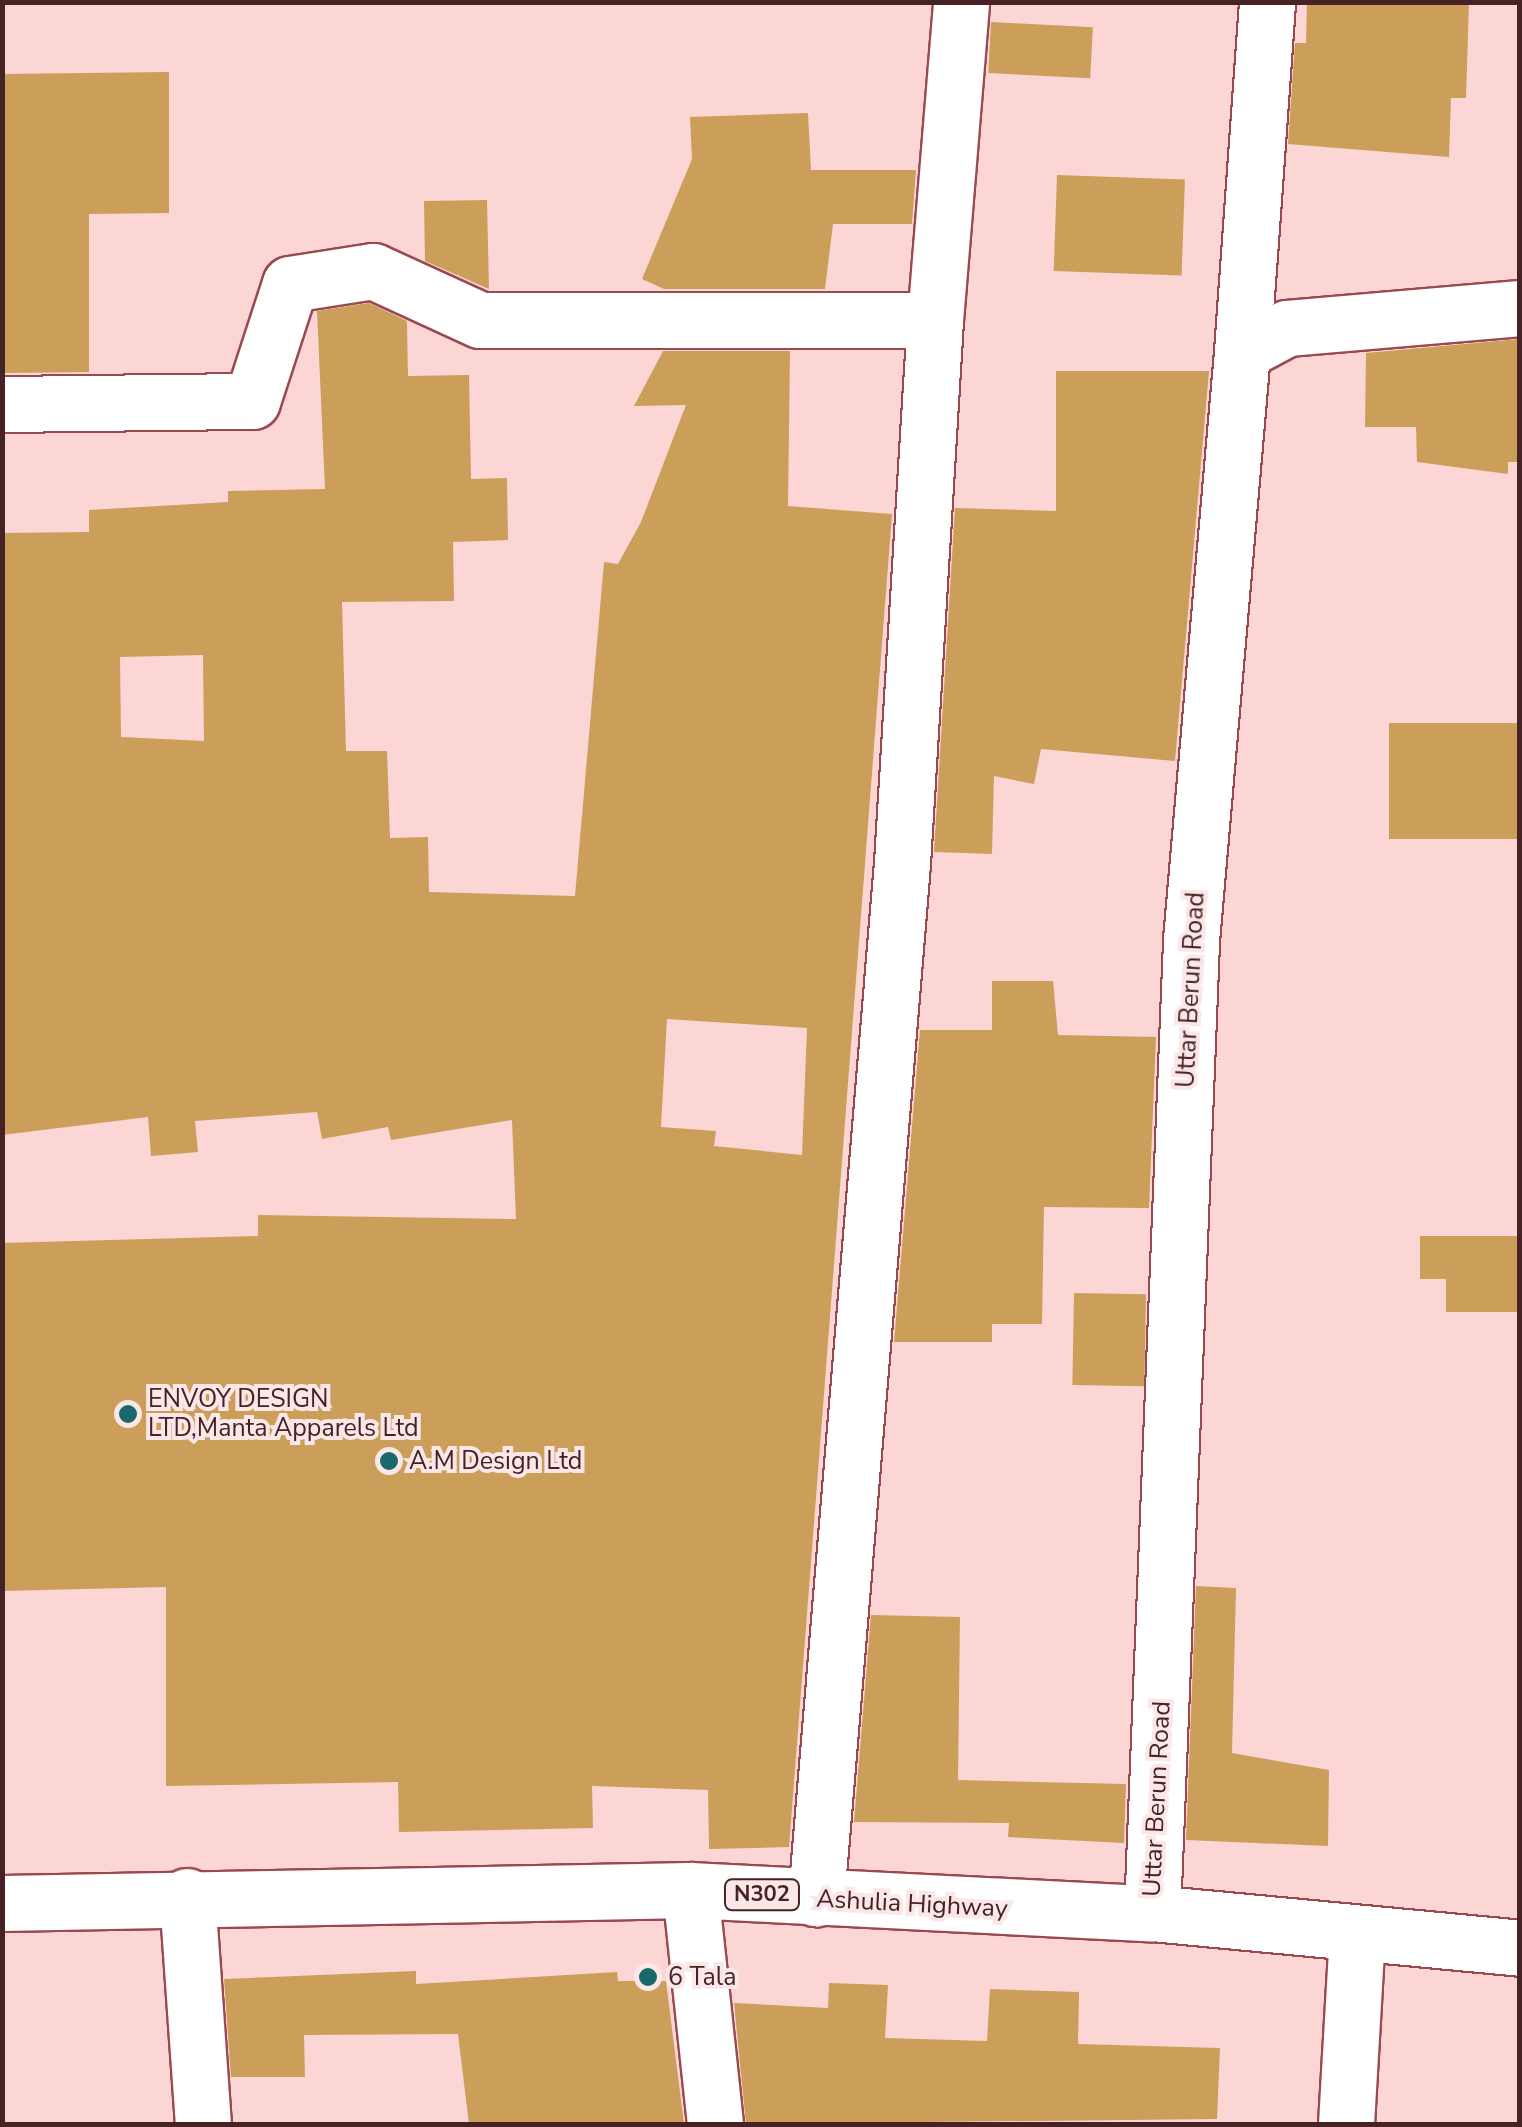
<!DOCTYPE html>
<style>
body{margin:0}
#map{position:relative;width:1522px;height:2127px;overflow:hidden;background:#fcd5d5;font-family:"Nunito Sans",sans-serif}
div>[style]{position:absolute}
.building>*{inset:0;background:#cb9e59;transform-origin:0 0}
.roads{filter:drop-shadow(2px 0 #9b4950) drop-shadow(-2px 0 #9b4950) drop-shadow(0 2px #9b4950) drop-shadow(0 -2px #9b4950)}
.street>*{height:55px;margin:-27.5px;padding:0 27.5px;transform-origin:27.5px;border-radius:27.5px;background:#fff}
.highway>*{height:55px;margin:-27.5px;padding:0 27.5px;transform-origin:27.5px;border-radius:27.5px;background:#fff}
.dots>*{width:28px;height:28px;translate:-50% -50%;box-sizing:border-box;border:5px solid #fbe7e8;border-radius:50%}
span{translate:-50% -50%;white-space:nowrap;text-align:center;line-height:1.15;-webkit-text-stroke:8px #fbe7e8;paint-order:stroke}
.shield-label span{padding:2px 8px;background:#fbe7e8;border:2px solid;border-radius:8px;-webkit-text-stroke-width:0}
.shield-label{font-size:22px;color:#462224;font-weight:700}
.street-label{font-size:25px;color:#462224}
.poi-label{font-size:25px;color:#462224}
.left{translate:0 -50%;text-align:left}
.frame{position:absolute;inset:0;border:5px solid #462224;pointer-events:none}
</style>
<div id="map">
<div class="building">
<div style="clip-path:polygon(1307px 2px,1469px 2px,1466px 98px,1451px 98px,1449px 157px,1288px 144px,1295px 43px,1306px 43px)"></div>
<div style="left:991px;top:22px;width:102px;height:51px;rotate:3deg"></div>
<div style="clip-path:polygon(169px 72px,169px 213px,89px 214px,89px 372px,2px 373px,2px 74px)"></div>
<div style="clip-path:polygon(808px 113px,811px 170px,916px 170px,912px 224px,833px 224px,825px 289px,664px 289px,642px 279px,692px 159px,690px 117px)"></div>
<div style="left:1057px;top:175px;width:128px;height:96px;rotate:2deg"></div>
<div style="clip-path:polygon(487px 200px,489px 289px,425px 261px,424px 201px)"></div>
<div style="clip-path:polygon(evenodd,369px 303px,407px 321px,408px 376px,469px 375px,471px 479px,507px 478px,508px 540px,453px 542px,454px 601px,342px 602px,346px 751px,387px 751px,390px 838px,428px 837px,429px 892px,575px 896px,604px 562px,618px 564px,641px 522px,686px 405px,634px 406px,663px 351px,790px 351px,788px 506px,892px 514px,789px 1847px,709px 1849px,708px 1790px,592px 1786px,593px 1828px,399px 1832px,398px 1782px,166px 1786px,166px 1587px,2px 1591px,2px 1243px,258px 1236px,258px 1215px,516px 1219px,512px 1120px,391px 1140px,388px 1127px,322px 1139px,317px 1112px,195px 1121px,198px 1152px,151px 1156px,148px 1117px,2px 1135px,2px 533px,89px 532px,89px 510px,228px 502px,228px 491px,325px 489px,317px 311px,369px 303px,203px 655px,204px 741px,121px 737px,120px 657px,203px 655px,369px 303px,667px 1019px,807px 1028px,802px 1155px,714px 1146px,716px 1131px,661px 1127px,667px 1019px)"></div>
<div style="clip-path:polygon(1520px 339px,1520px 462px,1508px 462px,1508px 474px,1417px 462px,1416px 427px,1365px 427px,1366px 353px)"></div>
<div style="clip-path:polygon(1056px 371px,1209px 371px,1175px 761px,1041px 749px,1034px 784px,994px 776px,992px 854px,934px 852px,955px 508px,1056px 511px)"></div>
<div style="left:1520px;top:723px;width:116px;height:131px;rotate:90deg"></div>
<div style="clip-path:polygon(992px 981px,1053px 981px,1058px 1035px,1156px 1037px,1149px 1208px,1044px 1207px,1042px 1324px,992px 1324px,992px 1342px,894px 1342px,920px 1030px,992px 1030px)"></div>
<div style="clip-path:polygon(1420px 1236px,1520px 1236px,1520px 1312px,1446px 1312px,1446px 1279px,1420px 1279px)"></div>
<div style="left:1074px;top:1293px;width:72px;height:92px;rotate:1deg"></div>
<div style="clip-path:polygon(1196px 1586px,1236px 1588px,1232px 1753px,1329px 1770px,1328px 1846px,1186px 1840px)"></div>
<div style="clip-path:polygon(871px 1615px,960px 1617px,958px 1780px,1126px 1784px,1124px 1843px,1008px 1837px,1009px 1823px,854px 1822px)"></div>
<div style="clip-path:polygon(416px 1971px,416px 1984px,617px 1972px,618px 1981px,666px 1981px,684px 2124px,469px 2124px,458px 2034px,304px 2035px,305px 2077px,231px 2077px,224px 1979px)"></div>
<div style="clip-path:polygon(829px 1983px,888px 1985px,885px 2038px,987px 2041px,990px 1989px,1079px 1992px,1078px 2044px,1220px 2048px,1217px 2119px,746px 2124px,734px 2003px,828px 2008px)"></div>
</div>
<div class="roads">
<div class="street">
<div style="left:935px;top:320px;width:319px;rotate:-85.3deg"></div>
<div style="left:1242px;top:352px;width:351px;rotate:-85.9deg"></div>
<div style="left:2px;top:404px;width:250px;rotate:-0.7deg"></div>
<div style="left:252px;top:401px;width:123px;rotate:-72deg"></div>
<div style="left:290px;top:284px;width:84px;rotate:-8.9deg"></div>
<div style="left:373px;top:271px;width:118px;rotate:24.6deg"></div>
<div style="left:480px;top:320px;width:455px"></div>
<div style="left:935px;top:320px;width:544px;rotate:93.48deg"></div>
<div style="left:902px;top:863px;width:1039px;rotate:94.75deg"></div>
<div style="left:690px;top:1890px;width:235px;rotate:83.9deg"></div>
<div style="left:187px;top:1896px;width:229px;rotate:86deg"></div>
<div style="left:1152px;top:1913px;width:974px;rotate:-87.7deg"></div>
<div style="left:1191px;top:940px;width:590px;rotate:-85.04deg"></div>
<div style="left:1242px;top:352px;width:51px;rotate:-28.1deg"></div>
<div style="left:1287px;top:328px;width:234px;rotate:-4.9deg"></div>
<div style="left:1346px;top:2124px;width:191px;rotate:-86.7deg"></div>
</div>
<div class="highway">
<div style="left:2px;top:1903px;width:688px;rotate:-1.08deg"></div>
<div style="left:690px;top:1890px;width:463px;rotate:2.9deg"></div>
<div style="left:1152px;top:1913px;width:370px;rotate:5.4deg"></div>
</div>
</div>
<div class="dots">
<div style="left:128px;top:1414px;background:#1a6869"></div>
<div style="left:389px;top:1461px;background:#1a6869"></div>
<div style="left:648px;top:1977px;background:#1a6869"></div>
</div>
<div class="shield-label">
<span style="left:762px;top:1895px">N302</span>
</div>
<div class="street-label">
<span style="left:1191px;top:990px;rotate:-87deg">Uttar Berun Road</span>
<span style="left:1157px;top:1799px;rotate:-87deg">Uttar Berun Road</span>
<span style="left:912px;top:1904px;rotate:3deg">Ashulia Highway</span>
</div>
<div class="poi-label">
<span class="left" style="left:148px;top:1414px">ENVOY DESIGN<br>LTD,Manta Apparels Ltd</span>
<span class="left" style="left:409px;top:1461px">A.M Design Ltd</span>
<span class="left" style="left:668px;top:1977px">6 Tala</span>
</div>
<div class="frame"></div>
</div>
